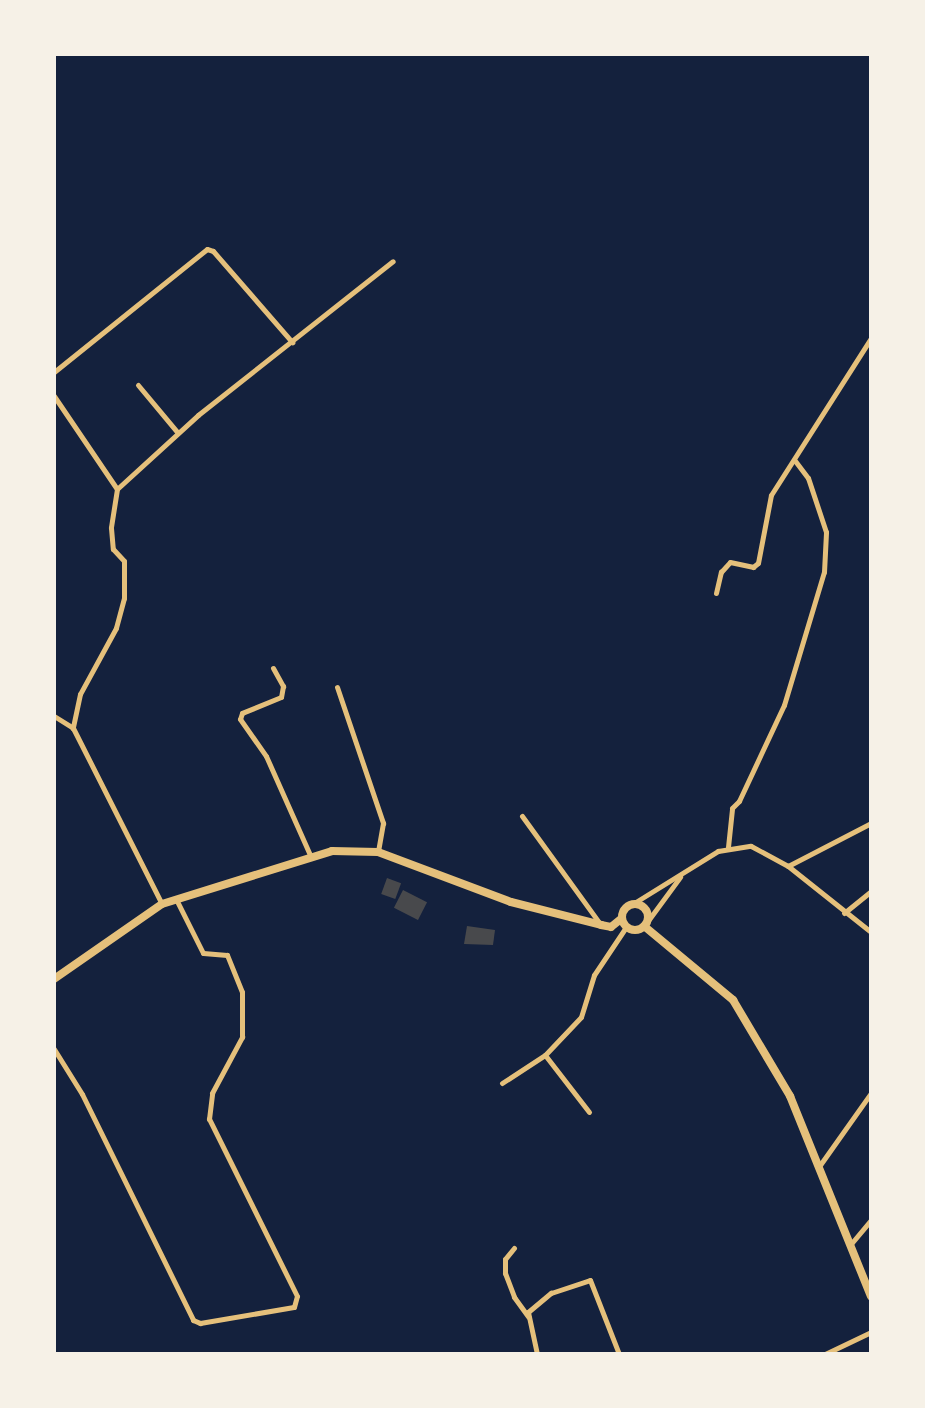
<!DOCTYPE html>
<style>
body{margin:0}
#map{position:relative;width:925px;height:1408px;overflow:hidden;background:#14213d;font-family:"Archivo Narrow",sans-serif}
div>[style]{position:absolute}
.building>*{inset:0;background:#48494c;transform-origin:0 0}
.minor>*{height:5px;margin:-2.5px;padding:0 2.5px;transform-origin:2.5px;border-radius:2.5px;background:#e5c07b}
.trunk>*{height:8px;margin:-4px;padding:0 4px;transform-origin:4px;border-radius:4px;background:#e5c07b}
.trunk>.ring{margin:-4px;padding:0;box-sizing:content-box;background:none;border:8px solid #e5c07b;border-radius:50%}
span{translate:-50% -50%;white-space:nowrap;text-align:center;line-height:1.15;-webkit-text-stroke:4.5px #f6f1e7;paint-order:stroke}
.frame{position:absolute;inset:0;border:56px solid #f6f1e7;pointer-events:none}
</style>
<div id="map">
<div class="building">
<div style="left:387px;top:878px;width:15px;height:17px;rotate:20deg"></div>
<div style="left:403px;top:890px;width:27px;height:20px;rotate:27deg"></div>
<div style="clip-path:polygon(467px 926px,495px 930px,493px 945px,464px 944px)"></div>
</div>
<div class="minor">
<div style="left:54px;top:372px;width:196px;rotate:-38.8deg"></div>
<div style="left:207px;top:249px;width:6px;rotate:18deg"></div>
<div style="left:213px;top:251px;width:121px;rotate:49deg"></div>
<div style="left:138px;top:385px;width:62px;rotate:50.2deg"></div>
<div style="left:54px;top:396px;width:112px;rotate:55.9deg"></div>
<div style="left:117px;top:489px;width:39px;rotate:99deg"></div>
<div style="left:111px;top:528px;width:21px;rotate:85deg"></div>
<div style="left:113px;top:549px;width:16px;rotate:47deg"></div>
<div style="left:124px;top:561px;width:37px;rotate:90deg"></div>
<div style="left:124px;top:598px;width:31px;rotate:105deg"></div>
<div style="left:116px;top:628px;width:75px;rotate:118.6deg"></div>
<div style="left:80px;top:694px;width:35px;rotate:102deg"></div>
<div style="left:117px;top:489px;width:110px;rotate:-42.4deg"></div>
<div style="left:198px;top:415px;width:248px;rotate:-38.3deg"></div>
<div style="left:716px;top:593px;width:22px;rotate:-77deg"></div>
<div style="left:721px;top:572px;width:13px;rotate:-48deg"></div>
<div style="left:730px;top:562px;width:24px;rotate:12deg"></div>
<div style="left:753px;top:567px;width:6px;rotate:-39deg"></div>
<div style="left:758px;top:563px;width:69px;rotate:-79.2deg"></div>
<div style="left:771px;top:495px;width:186px;rotate:-57.5deg"></div>
<div style="left:273px;top:668px;width:21px;rotate:61deg"></div>
<div style="left:283px;top:686px;width:11px;rotate:100deg"></div>
<div style="left:281px;top:697px;width:42px;rotate:157.7deg"></div>
<div style="left:242px;top:713px;width:6px;rotate:108deg"></div>
<div style="left:240px;top:719px;width:45px;rotate:54.9deg"></div>
<div style="left:266px;top:756px;width:108px;rotate:66deg"></div>
<div style="left:337px;top:687px;width:144px;rotate:71.3deg"></div>
<div style="left:383px;top:823px;width:29px;rotate:100deg"></div>
<div style="left:54px;top:716px;width:22px;rotate:32deg"></div>
<div style="left:73px;top:728px;width:197px;rotate:63.2deg"></div>
<div style="left:522px;top:816px;width:135px;rotate:54.1deg"></div>
<div style="left:728px;top:847px;width:39px;rotate:-84deg"></div>
<div style="left:732px;top:808px;width:10px;rotate:-45deg"></div>
<div style="left:739px;top:801px;width:106px;rotate:-64.9deg"></div>
<div style="left:784px;top:705px;width:139px;rotate:-73.3deg"></div>
<div style="left:824px;top:572px;width:40px;rotate:-87.1deg"></div>
<div style="left:826px;top:532px;width:57px;rotate:-108.4deg"></div>
<div style="left:808px;top:478px;width:21px;rotate:-127deg"></div>
<div style="left:788px;top:866px;width:93px;rotate:-27.4deg"></div>
<div style="left:634px;top:903px;width:99px;rotate:-31.8deg"></div>
<div style="left:718px;top:851px;width:33px;rotate:-9deg"></div>
<div style="left:751px;top:846px;width:42px;rotate:28.4deg"></div>
<div style="left:788px;top:866px;width:106px;rotate:38.5deg"></div>
<div style="left:844px;top:913px;width:35px;rotate:-39deg"></div>
<div style="left:647px;top:922px;width:56px;rotate:-53.7deg"></div>
<div style="left:54px;top:1049px;width:53px;rotate:58.1deg"></div>
<div style="left:82px;top:1094px;width:252px;rotate:63.8deg"></div>
<div style="left:193px;top:1320px;width:8px;rotate:23deg"></div>
<div style="left:200px;top:1323px;width:95px;rotate:-9.7deg"></div>
<div style="left:294px;top:1307px;width:11px;rotate:-75deg"></div>
<div style="left:297px;top:1296px;width:198px;rotate:-116.4deg"></div>
<div style="left:209px;top:1119px;width:26px;rotate:-83deg"></div>
<div style="left:212px;top:1093px;width:64px;rotate:-61.8deg"></div>
<div style="left:242px;top:1037px;width:45px;rotate:-90deg"></div>
<div style="left:242px;top:992px;width:40px;rotate:-112deg"></div>
<div style="left:227px;top:955px;width:24px;rotate:-175deg"></div>
<div style="left:203px;top:953px;width:60px;rotate:-116.6deg"></div>
<div style="left:545px;top:1055px;width:72px;rotate:52.3deg"></div>
<div style="left:502px;top:1083px;width:51px;rotate:-33.1deg"></div>
<div style="left:545px;top:1055px;width:52px;rotate:-46.5deg"></div>
<div style="left:581px;top:1017px;width:44px;rotate:-72.8deg"></div>
<div style="left:594px;top:975px;width:58px;rotate:-56.3deg"></div>
<div style="left:820px;top:1165px;width:88px;rotate:-54.7deg"></div>
<div style="left:850px;top:1245px;width:33px;rotate:-50deg"></div>
<div style="left:514px;top:1248px;width:14px;rotate:129deg"></div>
<div style="left:505px;top:1259px;width:14px;rotate:90deg"></div>
<div style="left:505px;top:1273px;width:26px;rotate:69deg"></div>
<div style="left:514px;top:1297px;width:24px;rotate:54deg"></div>
<div style="left:537px;top:1354px;width:43px;rotate:-102.1deg"></div>
<div style="left:528px;top:1312px;width:30px;rotate:-40deg"></div>
<div style="left:551px;top:1293px;width:41px;rotate:-18.4deg"></div>
<div style="left:590px;top:1280px;width:79px;rotate:68.6deg"></div>
<div style="left:825px;top:1354px;width:51px;rotate:-25.6deg"></div>
</div>
<div class="trunk">
<div class="ring" style="left:622px;top:904px;width:18px;height:18px"></div>
<div style="left:644px;top:926px;width:116px;rotate:39.7deg"></div>
<div style="left:733px;top:1000px;width:112px;rotate:59.3deg"></div>
<div style="left:790px;top:1096px;width:216px;rotate:68deg"></div>
<div style="left:54px;top:979px;width:131px;rotate:-34.8deg"></div>
<div style="left:162px;top:904px;width:178px;rotate:-17.3deg"></div>
<div style="left:332px;top:851px;width:46px;rotate:1.2deg"></div>
<div style="left:378px;top:852px;width:142px;rotate:20.6deg"></div>
<div style="left:511px;top:902px;width:93px;rotate:14.3deg"></div>
<div style="left:601px;top:925px;width:10px;rotate:11deg"></div>
<div style="left:611px;top:927px;width:13px;rotate:-39deg"></div>
</div>
<div class="frame"></div>
</div>
